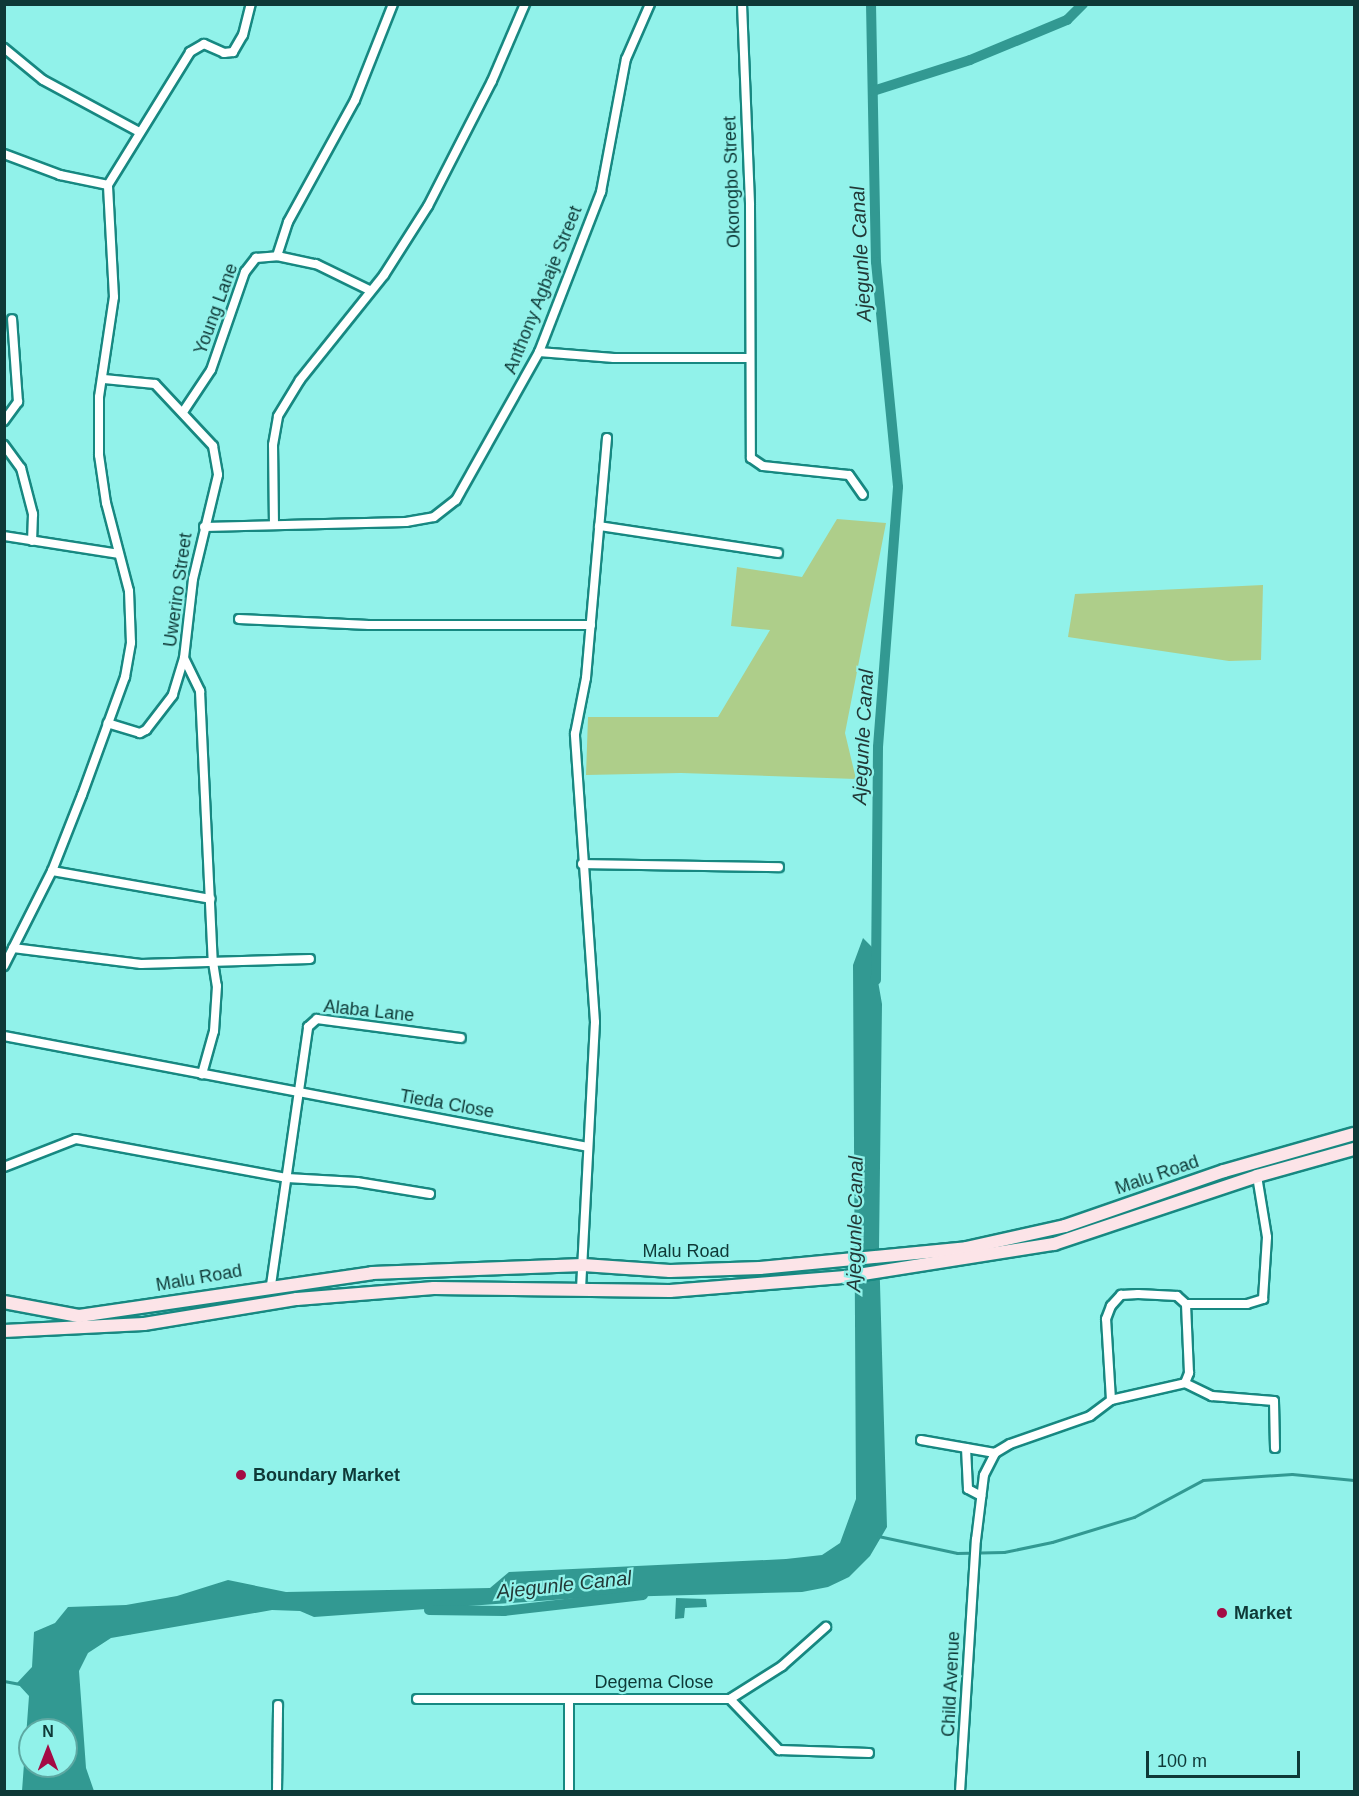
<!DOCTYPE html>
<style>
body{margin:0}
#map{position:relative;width:1359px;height:1796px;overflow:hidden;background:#91f2ea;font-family:Arial,sans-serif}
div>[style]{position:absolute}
.green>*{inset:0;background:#aece8a}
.water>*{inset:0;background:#329992}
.stream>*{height:3px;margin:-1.5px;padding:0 1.5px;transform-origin:1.5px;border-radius:1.5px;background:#329992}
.canal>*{height:10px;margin:-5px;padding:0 5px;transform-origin:5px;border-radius:5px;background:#329992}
.roads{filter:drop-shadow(2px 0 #178881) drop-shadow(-2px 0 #178881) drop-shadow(0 2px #178881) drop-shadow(0 -2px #178881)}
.minor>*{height:8px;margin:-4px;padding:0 4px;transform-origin:4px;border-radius:4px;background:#fff}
.secondary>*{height:12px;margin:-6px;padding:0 6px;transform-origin:6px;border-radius:6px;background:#fce4e8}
.dots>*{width:16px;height:16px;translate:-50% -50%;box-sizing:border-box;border:3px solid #91f2ea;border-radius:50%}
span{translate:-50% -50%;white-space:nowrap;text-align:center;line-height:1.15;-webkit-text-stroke:4.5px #91f2ea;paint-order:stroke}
.street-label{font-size:18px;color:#0e3937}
.poi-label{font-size:18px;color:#0e3937;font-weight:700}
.left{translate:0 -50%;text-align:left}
.water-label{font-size:20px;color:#223937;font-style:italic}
.frame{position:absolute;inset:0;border:6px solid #0e3937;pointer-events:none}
.north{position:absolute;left:18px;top:1718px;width:60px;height:60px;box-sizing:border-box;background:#91f2ea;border:2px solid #5da8a2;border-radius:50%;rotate:0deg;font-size:16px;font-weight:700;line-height:24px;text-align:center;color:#0e3937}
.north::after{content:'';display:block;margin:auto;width:21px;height:27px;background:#a40b44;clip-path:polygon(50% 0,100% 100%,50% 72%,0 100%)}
.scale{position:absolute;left:1146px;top:1751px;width:154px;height:27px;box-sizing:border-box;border:3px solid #0e3937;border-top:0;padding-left:8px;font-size:18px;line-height:21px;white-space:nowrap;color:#0e3937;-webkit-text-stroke:4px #91f2ea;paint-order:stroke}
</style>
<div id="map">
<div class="green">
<div style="clip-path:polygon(837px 519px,886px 523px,845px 733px,856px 779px,681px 773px,586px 775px,588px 717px,718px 717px,770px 630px,731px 626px,737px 567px,802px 577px)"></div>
<div style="clip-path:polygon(1263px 585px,1261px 660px,1229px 661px,1068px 637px,1075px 594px)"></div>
</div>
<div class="water">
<div style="clip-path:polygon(evenodd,863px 938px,872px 947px,882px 1004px,879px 1249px,887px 1527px,870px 1556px,849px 1577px,828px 1587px,802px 1592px,581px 1598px,314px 1617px,300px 1611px,272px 1610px,111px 1638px,88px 1653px,79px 1671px,86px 1768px,94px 1791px,22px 1791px,29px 1696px,17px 1683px,32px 1667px,34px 1632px,55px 1623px,68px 1607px,126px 1605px,177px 1596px,228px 1580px,286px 1592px,490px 1588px,509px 1572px,786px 1559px,822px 1555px,840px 1543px,856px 1499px,853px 965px,863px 938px,30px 1730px,66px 1730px,66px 1766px,30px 1766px,30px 1730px)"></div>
<div style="clip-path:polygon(676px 1598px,706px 1599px,707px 1607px,685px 1608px,684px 1618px,675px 1619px)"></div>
</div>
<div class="stream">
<div style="left:878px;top:1536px;width:81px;rotate:12.1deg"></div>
<div style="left:957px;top:1553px;width:47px;rotate:-1.2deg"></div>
<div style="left:1004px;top:1552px;width:49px;rotate:-11.8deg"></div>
<div style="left:1052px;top:1542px;width:86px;rotate:-17deg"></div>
<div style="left:1134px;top:1517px;width:78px;rotate:-28.2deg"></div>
<div style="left:1203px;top:1480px;width:89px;rotate:-3.9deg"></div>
<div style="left:1292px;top:1474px;width:62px;rotate:5.5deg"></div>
<div style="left:4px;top:1681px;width:16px;rotate:11deg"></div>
</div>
<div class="canal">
<div style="left:871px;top:4px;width:258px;rotate:88.9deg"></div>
<div style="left:876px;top:262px;width:226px;rotate:84.4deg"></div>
<div style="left:898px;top:487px;width:261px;rotate:94.4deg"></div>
<div style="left:878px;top:747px;width:233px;rotate:90.5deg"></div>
<div style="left:873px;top:91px;width:102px;rotate:-17.7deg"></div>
<div style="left:970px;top:60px;width:105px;rotate:-22.4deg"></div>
<div style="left:1067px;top:20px;width:23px;rotate:-45deg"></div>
<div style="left:429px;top:1610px;width:75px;rotate:0.8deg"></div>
<div style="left:504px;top:1611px;width:140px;rotate:-6.6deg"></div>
</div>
<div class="roads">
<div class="minor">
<div style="left:742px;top:4px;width:201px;rotate:87.7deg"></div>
<div style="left:750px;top:205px;width:253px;rotate:89.8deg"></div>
<div style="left:751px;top:458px;width:14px;rotate:34deg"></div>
<div style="left:763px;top:466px;width:86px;rotate:6deg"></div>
<div style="left:849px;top:475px;width:24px;rotate:55deg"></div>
<div style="left:4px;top:48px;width:50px;rotate:39.4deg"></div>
<div style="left:43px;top:80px;width:109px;rotate:28.4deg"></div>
<div style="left:4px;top:154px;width:60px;rotate:20.6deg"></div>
<div style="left:60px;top:175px;width:49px;rotate:11.8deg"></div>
<div style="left:277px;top:256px;width:36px;rotate:-72deg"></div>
<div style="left:288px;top:222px;width:139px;rotate:-61.2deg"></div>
<div style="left:355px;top:100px;width:103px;rotate:-68.4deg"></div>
<div style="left:539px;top:352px;width:75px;rotate:4.6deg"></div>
<div style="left:614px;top:358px;width:135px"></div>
<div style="left:104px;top:379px;width:51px;rotate:5.6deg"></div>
<div style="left:155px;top:384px;width:85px;rotate:46.9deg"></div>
<div style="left:213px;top:446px;width:29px;rotate:80deg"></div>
<div style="left:218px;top:475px;width:107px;rotate:103.5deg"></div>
<div style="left:193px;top:579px;width:80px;rotate:96.5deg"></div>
<div style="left:184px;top:658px;width:39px;rotate:107deg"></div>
<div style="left:173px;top:695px;width:44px;rotate:127.6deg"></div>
<div style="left:146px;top:730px;width:7px;rotate:153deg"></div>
<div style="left:140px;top:733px;width:34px;rotate:-163deg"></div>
<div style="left:183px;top:412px;width:50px;rotate:-56.3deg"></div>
<div style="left:211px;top:370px;width:104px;rotate:-70.9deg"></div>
<div style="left:245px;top:272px;width:18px;rotate:-52deg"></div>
<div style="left:256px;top:258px;width:21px;rotate:-5deg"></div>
<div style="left:277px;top:256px;width:40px;rotate:12deg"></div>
<div style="left:316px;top:264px;width:59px;rotate:26.1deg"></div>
<div style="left:4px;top:421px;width:24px;rotate:-54deg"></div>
<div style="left:18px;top:402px;width:83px;rotate:-94.1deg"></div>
<div style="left:4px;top:445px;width:29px;rotate:54deg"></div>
<div style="left:21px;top:468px;width:48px;rotate:75.4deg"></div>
<div style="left:33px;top:514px;width:27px;rotate:92deg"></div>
<div style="left:274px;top:525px;width:80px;rotate:-90.7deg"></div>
<div style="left:273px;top:445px;width:29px;rotate:-80deg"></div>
<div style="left:278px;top:416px;width:42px;rotate:-58.6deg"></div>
<div style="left:300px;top:380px;width:134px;rotate:-51.3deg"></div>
<div style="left:384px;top:275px;width:82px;rotate:-57.5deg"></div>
<div style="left:428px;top:206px;width:140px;rotate:-62.9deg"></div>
<div style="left:492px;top:81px;width:84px;rotate:-66.8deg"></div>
<div style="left:599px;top:526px;width:181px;rotate:8.6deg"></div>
<div style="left:204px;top:527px;width:202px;rotate:-1.4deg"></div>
<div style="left:406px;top:522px;width:28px;rotate:-10deg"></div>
<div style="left:434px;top:517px;width:28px;rotate:-38deg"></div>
<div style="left:456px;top:500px;width:170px;rotate:-60.7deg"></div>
<div style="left:539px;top:352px;width:172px;rotate:-68.8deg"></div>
<div style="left:601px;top:192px;width:135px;rotate:-79.4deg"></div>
<div style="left:626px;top:59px;width:60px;rotate:-66.4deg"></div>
<div style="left:4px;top:536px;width:116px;rotate:8.9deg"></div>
<div style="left:239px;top:619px;width:130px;rotate:2.6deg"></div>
<div style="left:369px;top:625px;width:222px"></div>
<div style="left:184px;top:658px;width:37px;rotate:64deg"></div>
<div style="left:200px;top:691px;width:271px;rotate:87.3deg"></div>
<div style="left:213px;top:962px;width:24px;rotate:81deg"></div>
<div style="left:217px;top:986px;width:45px;rotate:93.8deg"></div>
<div style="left:214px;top:1031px;width:45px;rotate:105.6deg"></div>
<div style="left:582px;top:864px;width:197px;rotate:0.9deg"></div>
<div style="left:52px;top:871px;width:161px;rotate:10deg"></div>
<div style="left:13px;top:948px;width:129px;rotate:7.1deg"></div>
<div style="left:141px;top:964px;width:169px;rotate:-1.7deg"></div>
<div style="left:4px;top:966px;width:106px;rotate:-63.2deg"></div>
<div style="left:52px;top:871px;width:82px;rotate:-68.5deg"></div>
<div style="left:82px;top:795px;width:126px;rotate:-70deg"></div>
<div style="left:125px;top:677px;width:35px;rotate:-80deg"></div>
<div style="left:131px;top:643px;width:52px;rotate:-92.2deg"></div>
<div style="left:129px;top:591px;width:91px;rotate:-104.6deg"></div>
<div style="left:106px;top:503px;width:49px;rotate:-98.3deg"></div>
<div style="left:99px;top:455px;width:58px;rotate:-90deg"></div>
<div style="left:99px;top:397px;width:101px;rotate:-81.5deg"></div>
<div style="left:114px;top:297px;width:112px;rotate:-93.1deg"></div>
<div style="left:108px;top:185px;width:156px;rotate:-58.3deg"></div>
<div style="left:190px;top:52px;width:16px;rotate:-30deg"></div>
<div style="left:204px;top:44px;width:22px;rotate:24deg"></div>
<div style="left:224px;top:53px;width:9px;rotate:-6deg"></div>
<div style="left:233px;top:52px;width:20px;rotate:-60deg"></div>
<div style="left:243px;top:35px;width:32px;rotate:-76deg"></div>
<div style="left:4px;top:1036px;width:594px;rotate:10.76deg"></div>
<div style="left:4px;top:1167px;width:77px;rotate:-21.3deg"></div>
<div style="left:76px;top:1139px;width:215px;rotate:10.5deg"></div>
<div style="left:287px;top:1178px;width:70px;rotate:3.3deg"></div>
<div style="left:357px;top:1182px;width:74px;rotate:9.3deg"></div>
<div style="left:271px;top:1285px;width:261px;rotate:-81.8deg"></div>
<div style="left:308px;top:1027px;width:12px;rotate:-42deg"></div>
<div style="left:317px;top:1019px;width:145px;rotate:7.5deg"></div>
<div style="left:581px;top:1289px;width:267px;rotate:-87deg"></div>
<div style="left:595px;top:1022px;width:289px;rotate:-94deg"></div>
<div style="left:575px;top:734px;width:57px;rotate:-78.9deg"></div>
<div style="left:586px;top:678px;width:241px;rotate:-85deg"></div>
<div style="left:1185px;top:1383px;width:30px;rotate:26deg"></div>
<div style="left:1212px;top:1396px;width:62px;rotate:4.6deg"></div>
<div style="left:1274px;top:1401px;width:47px;rotate:88.8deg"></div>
<div style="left:1111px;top:1400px;width:81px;rotate:-93.5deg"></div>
<div style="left:1106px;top:1319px;width:14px;rotate:-69deg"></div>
<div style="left:1111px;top:1306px;width:15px;rotate:-48deg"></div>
<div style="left:1121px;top:1295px;width:17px;rotate:-3deg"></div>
<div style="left:1138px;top:1294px;width:39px;rotate:3deg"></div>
<div style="left:1177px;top:1296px;width:12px;rotate:42deg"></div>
<div style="left:921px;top:1440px;width:75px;rotate:10deg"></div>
<div style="left:966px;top:1448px;width:41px;rotate:87.2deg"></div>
<div style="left:968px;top:1489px;width:15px;rotate:28deg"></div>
<div style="left:417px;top:1699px;width:313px"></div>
<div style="left:730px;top:1699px;width:71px;rotate:46.1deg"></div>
<div style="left:779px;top:1750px;width:90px;rotate:1.9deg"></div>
<div style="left:730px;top:1699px;width:62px;rotate:-32.4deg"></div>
<div style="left:782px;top:1666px;width:59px;rotate:-41.6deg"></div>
<div style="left:277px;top:1792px;width:87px;rotate:-89.3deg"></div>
<div style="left:569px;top:1792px;width:93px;rotate:-90deg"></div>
<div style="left:960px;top:1792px;width:253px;rotate:-86.4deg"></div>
<div style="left:976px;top:1540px;width:65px;rotate:-83deg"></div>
<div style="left:984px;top:1475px;width:25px;rotate:-63deg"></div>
<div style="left:995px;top:1453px;width:17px;rotate:-31deg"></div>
<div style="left:1010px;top:1444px;width:85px;rotate:-19.3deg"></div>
<div style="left:1090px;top:1416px;width:26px;rotate:-37deg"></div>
<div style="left:1111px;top:1400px;width:76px;rotate:-12.9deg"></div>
<div style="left:1185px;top:1383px;width:11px;rotate:-68deg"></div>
<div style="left:1189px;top:1373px;width:69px;rotate:-92.5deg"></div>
<div style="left:1186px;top:1304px;width:61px"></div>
<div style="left:1247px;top:1304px;width:17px;rotate:-17deg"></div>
<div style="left:1263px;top:1299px;width:62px;rotate:-86.3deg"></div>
<div style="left:1267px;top:1237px;width:62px;rotate:-99.3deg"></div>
</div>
<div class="secondary">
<div style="left:4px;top:1302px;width:76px;rotate:10.6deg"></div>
<div style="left:79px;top:1316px;width:296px;rotate:-8.3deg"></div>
<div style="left:372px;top:1273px;width:211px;rotate:-2.2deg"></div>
<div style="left:583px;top:1265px;width:87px;rotate:3.9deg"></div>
<div style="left:670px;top:1271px;width:90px;rotate:-1.9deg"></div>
<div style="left:760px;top:1268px;width:207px;rotate:-5.5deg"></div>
<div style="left:966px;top:1248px;width:101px;rotate:-12.5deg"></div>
<div style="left:1065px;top:1226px;width:168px;rotate:-19.1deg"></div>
<div style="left:1224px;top:1171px;width:135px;rotate:-15.9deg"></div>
<div style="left:4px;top:1331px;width:140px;rotate:-2.9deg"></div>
<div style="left:144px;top:1324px;width:155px;rotate:-9.3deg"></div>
<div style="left:297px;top:1299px;width:137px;rotate:-4.6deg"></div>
<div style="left:434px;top:1288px;width:236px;rotate:0.7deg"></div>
<div style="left:670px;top:1291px;width:176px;rotate:-4.6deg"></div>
<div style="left:845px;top:1277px;width:212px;rotate:-9deg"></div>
<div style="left:1054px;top:1244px;width:214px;rotate:-18.5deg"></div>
<div style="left:1257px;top:1176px;width:101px;rotate:-15.6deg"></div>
</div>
</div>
<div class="dots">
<div style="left:241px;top:1475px;background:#a40b44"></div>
<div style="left:1222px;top:1613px;background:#a40b44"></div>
</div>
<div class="street-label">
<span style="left:732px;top:182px;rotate:-92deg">Okorogbo Street</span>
<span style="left:543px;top:290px;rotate:-68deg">Anthony Agbaje Street</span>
<span style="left:216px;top:309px;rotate:-70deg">Young Lane</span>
<span style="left:178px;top:590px;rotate:-82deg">Uweriro Street</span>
<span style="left:369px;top:1011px;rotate:6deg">Alaba Lane</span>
<span style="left:447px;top:1104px;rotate:10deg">Tieda Close</span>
<span style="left:1157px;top:1175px;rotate:-19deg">Malu Road</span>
<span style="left:686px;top:1251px">Malu Road</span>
<span style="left:199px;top:1278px;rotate:-10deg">Malu Road</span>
<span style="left:654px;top:1682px">Degema Close</span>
<span style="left:951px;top:1684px;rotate:-87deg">Child Avenue</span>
</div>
<div class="poi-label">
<span class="left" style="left:253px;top:1475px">Boundary Market</span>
<span class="left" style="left:1234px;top:1613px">Market</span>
</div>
<div class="water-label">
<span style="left:861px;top:254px;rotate:-93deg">Ajegunle Canal</span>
<span style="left:863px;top:737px;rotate:-87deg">Ajegunle Canal</span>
<span style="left:855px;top:1224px;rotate:-89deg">Ajegunle Canal</span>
<span style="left:564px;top:1585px;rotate:-6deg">Ajegunle Canal</span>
</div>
<div class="frame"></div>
<div class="north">N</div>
<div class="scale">100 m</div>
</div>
